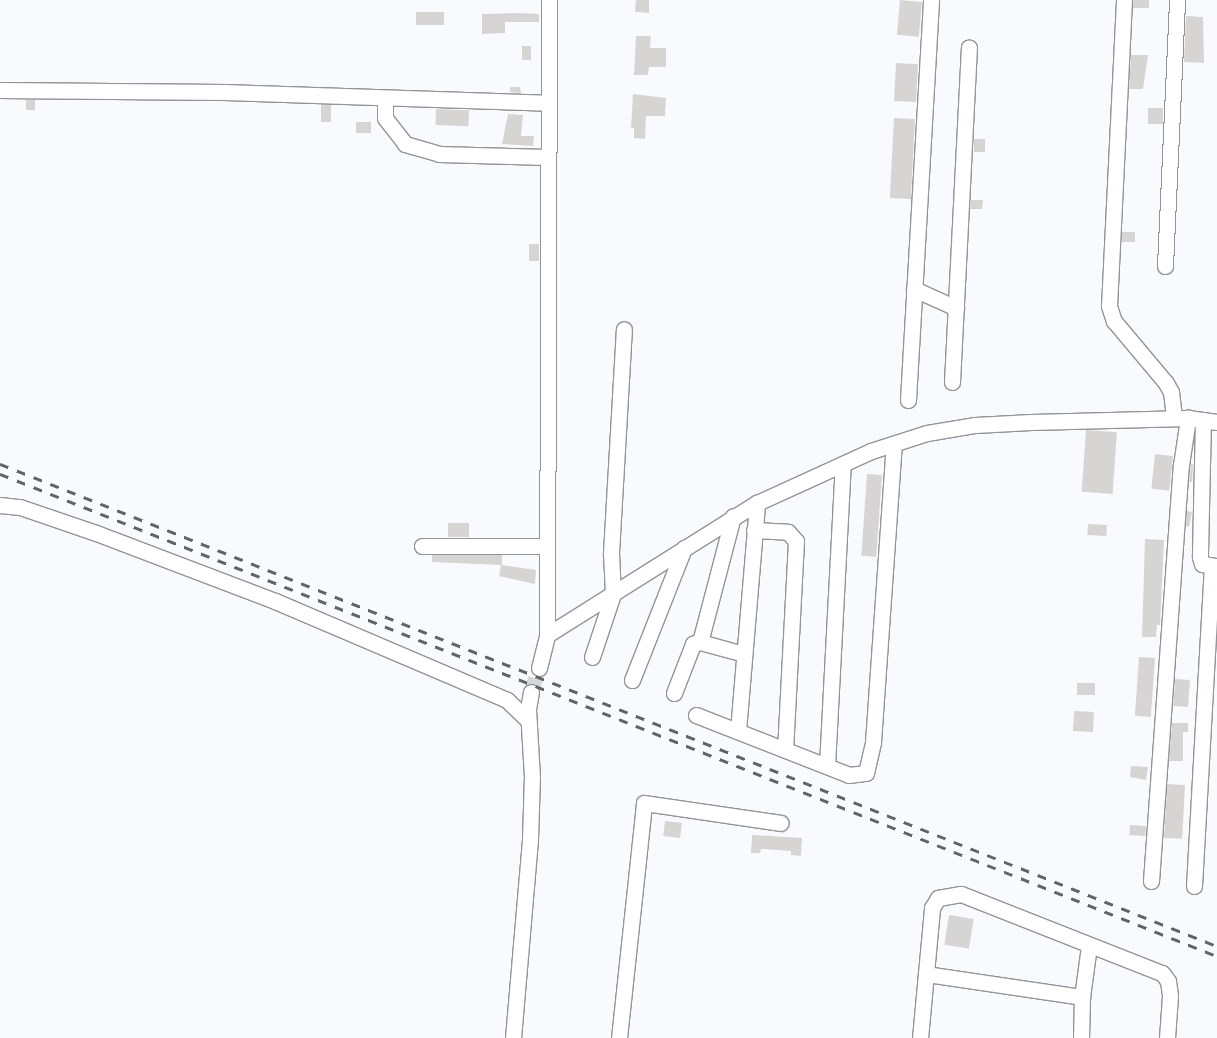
<!DOCTYPE html>
<style>
body{margin:0}
#map{position:relative;width:1217px;height:1038px;overflow:hidden;background:#f9fafd;font-family:Raleway,sans-serif}
div>[style]{position:absolute}
.building>*{inset:0;background:#d7d5d4;transform-origin:0 0}
.minor-tunnel>*{height:15px;margin-top:-7.5px;transform-origin:0;background:repeating-linear-gradient(90deg,#d6d7da 0 15px,transparent 0 23px)}
.roads{filter:drop-shadow(1px 0 #939497) drop-shadow(-1px 0 #939497) drop-shadow(0 1px #939497) drop-shadow(0 -1px #939497)}
.minor>*{height:15px;margin:-7.5px;padding:0 7.5px;transform-origin:7.5px;border-radius:7.5px;background:#fff}
.rail>*{height:3px;margin-top:-1.5px;transform-origin:0;background:repeating-linear-gradient(90deg,#626364 0 9px,transparent 0 18px)}
span{translate:-50% -50%;white-space:nowrap;text-align:center;line-height:1.15;-webkit-text-stroke:4px #fff;paint-order:stroke}
</style>
<div id="map">
<div class="building">
<div style="clip-path:polygon(636px 0,649px 0,649px 13px,635px 12px)"></div>
<div style="left:900px;top:0;width:22px;height:35px;rotate:5deg"></div>
<div style="left:1133px;top:0;width:16px;height:8px"></div>
<div style="left:416px;top:12px;width:28px;height:13px"></div>
<div style="clip-path:polygon(517px 13px,539px 14px,539px 22px,505px 22px,505px 33px,482px 34px,482px 14px)"></div>
<div style="clip-path:polygon(1186px 16px,1203px 17px,1204px 63px,1184px 62px)"></div>
<div style="clip-path:polygon(636px 36px,651px 36px,650px 48px,666px 48px,666px 67px,649px 67px,648px 75px,634px 75px)"></div>
<div style="left:522px;top:46px;width:9px;height:14px"></div>
<div style="clip-path:polygon(1131px 55px,1148px 55px,1143px 89px,1129px 89px)"></div>
<div style="left:896px;top:63px;width:22px;height:38px;rotate:3deg"></div>
<div style="clip-path:polygon(510px 87px,520px 87px,521px 93px,510px 92px)"></div>
<div style="clip-path:polygon(633px 94px,666px 98px,665px 116px,646px 116px,645px 139px,634px 138px,634px 128px,631px 128px)"></div>
<div style="left:26px;top:100px;width:9px;height:10px"></div>
<div style="left:321px;top:105px;width:10px;height:17px"></div>
<div style="left:1148px;top:108px;width:15px;height:16px"></div>
<div style="left:436px;top:109px;width:33px;height:16px;rotate:2deg"></div>
<div style="clip-path:polygon(508px 114px,523px 115px,521px 136px,534px 136px,533px 146px,502px 144px)"></div>
<div style="left:894px;top:118px;width:21px;height:80px;rotate:3deg"></div>
<div style="left:356px;top:122px;width:15px;height:11px"></div>
<div style="left:974px;top:139px;width:11px;height:13px"></div>
<div style="clip-path:polygon(971px 200px,983px 200px,982px 209px,970px 209px)"></div>
<div style="left:1122px;top:232px;width:13px;height:10px"></div>
<div style="left:529px;top:244px;width:10px;height:17px"></div>
<div style="left:1086px;top:430px;width:31px;height:62px;rotate:4deg"></div>
<div style="left:1155px;top:454px;width:18px;height:35px;rotate:6deg"></div>
<div style="clip-path:polygon(1191px 464px,1193px 464px,1192px 482px,1189px 482px)"></div>
<div style="left:867px;top:474px;width:15px;height:82px;rotate:4deg"></div>
<div style="left:1187px;top:511px;width:5px;height:15px;rotate:11deg"></div>
<div style="left:448px;top:523px;width:21px;height:14px"></div>
<div style="left:1088px;top:524px;width:19px;height:11px;rotate:3deg"></div>
<div style="clip-path:polygon(1145px 539px,1164px 540px,1160px 625px,1157px 625px,1156px 637px,1142px 637px)"></div>
<div style="clip-path:polygon(432px 555px,502px 555px,502px 565px,432px 562px)"></div>
<div style="clip-path:polygon(501px 565px,536px 570px,535px 584px,499px 576px)"></div>
<div style="left:1139px;top:657px;width:16px;height:59px;rotate:4deg"></div>
<div style="left:1175px;top:679px;width:15px;height:27px;rotate:4deg"></div>
<div style="left:1077px;top:683px;width:18px;height:12px"></div>
<div style="left:1074px;top:711px;width:20px;height:20px;rotate:3deg"></div>
<div style="clip-path:polygon(1172px 723px,1188px 723px,1188px 732px,1183px 732px,1183px 761px,1169px 761px)"></div>
<div style="clip-path:polygon(1131px 766px,1148px 767px,1146px 780px,1130px 777px)"></div>
<div style="left:1167px;top:784px;width:18px;height:54px;rotate:3deg"></div>
<div style="left:665px;top:821px;width:17px;height:15px;rotate:7deg"></div>
<div style="left:1130px;top:825px;width:16px;height:10px;rotate:4deg"></div>
<div style="clip-path:polygon(752px 835px,802px 838px,801px 856px,791px 855px,791px 851px,761px 849px,760px 853px,751px 853px)"></div>
<div style="left:949px;top:915px;width:25px;height:30px;rotate:9deg"></div>
</div>
<div class="minor-tunnel">
<div style="left:531px;top:692px;width:25px;rotate:-72deg"></div>
</div>
<div class="roads">
<div class="minor">
<div style="left:1124px;top:0;width:306px;rotate:92.8deg"></div>
<div style="left:1109px;top:306px;width:16px;rotate:72deg"></div>
<div style="left:1114px;top:321px;width:81px;rotate:50deg"></div>
<div style="left:1166px;top:383px;width:10px;rotate:61deg"></div>
<div style="left:1171px;top:392px;width:26px;rotate:83deg"></div>
<div style="left:0;top:90px;width:224px;rotate:0.5deg"></div>
<div style="left:224px;top:92px;width:324px;rotate:1.9deg"></div>
<div style="left:385px;top:100px;width:18px;rotate:90deg"></div>
<div style="left:385px;top:118px;width:33px;rotate:52deg"></div>
<div style="left:405px;top:144px;width:35px;rotate:16deg"></div>
<div style="left:439px;top:154px;width:108px;rotate:1.6deg"></div>
<div style="left:1165px;top:266px;width:266px;rotate:-87.4deg"></div>
<div style="left:914px;top:289px;width:46px;rotate:24.3deg"></div>
<div style="left:952px;top:382px;width:335px;rotate:-87.1deg"></div>
<div style="left:908px;top:400px;width:401px;rotate:-86.7deg"></div>
<div style="left:1203px;top:420px;width:137px;rotate:91.3deg"></div>
<div style="left:1200px;top:557px;width:7px;rotate:74deg"></div>
<div style="left:1202px;top:564px;width:15px;rotate:8deg"></div>
<div style="left:0;top:505px;width:20px;rotate:6deg"></div>
<div style="left:20px;top:507px;width:80px;rotate:18.9deg"></div>
<div style="left:96px;top:533px;width:191px;rotate:20.8deg"></div>
<div style="left:275px;top:601px;width:252px;rotate:23.1deg"></div>
<div style="left:507px;top:700px;width:30px;rotate:44deg"></div>
<div style="left:754px;top:530px;width:34px;rotate:3deg"></div>
<div style="left:788px;top:532px;width:12px;rotate:48deg"></div>
<div style="left:796px;top:541px;width:208px;rotate:93deg"></div>
<div style="left:422px;top:546px;width:123px"></div>
<div style="left:547px;top:635px;width:248px;rotate:-32.2deg"></div>
<div style="left:757px;top:503px;width:125px;rotate:-24.5deg"></div>
<div style="left:871px;top:451px;width:59px;rotate:-17.8deg"></div>
<div style="left:927px;top:433px;width:49px;rotate:-9.5deg"></div>
<div style="left:975px;top:425px;width:56px;rotate:-3.1deg"></div>
<div style="left:1031px;top:422px;width:157px;rotate:-1.5deg"></div>
<div style="left:1188px;top:418px;width:29px;rotate:8deg"></div>
<div style="left:700px;top:642px;width:130px;rotate:-75.3deg"></div>
<div style="left:592px;top:657px;width:66px;rotate:-71.6deg"></div>
<div style="left:613px;top:594px;width:41px;rotate:-92.8deg"></div>
<div style="left:611px;top:553px;width:224px;rotate:-86.7deg"></div>
<div style="left:539px;top:668px;width:34px;rotate:-76deg"></div>
<div style="left:547px;top:635px;width:635px;rotate:-89.82deg"></div>
<div style="left:632px;top:680px;width:142px;rotate:-68.5deg"></div>
<div style="left:674px;top:693px;width:53px;rotate:-68.8deg"></div>
<div style="left:693px;top:644px;width:7px;rotate:-16deg"></div>
<div style="left:700px;top:642px;width:46px;rotate:15.3deg"></div>
<div style="left:696px;top:715px;width:164px;rotate:21.4deg"></div>
<div style="left:849px;top:775px;width:17px;rotate:-7deg"></div>
<div style="left:866px;top:773px;width:32px;rotate:-77deg"></div>
<div style="left:873px;top:742px;width:299px;rotate:-86deg"></div>
<div style="left:738px;top:731px;width:229px;rotate:-85.2deg"></div>
<div style="left:827px;top:766px;width:302px;rotate:-87deg"></div>
<div style="left:1151px;top:881px;width:417px;rotate:-85.9deg"></div>
<div style="left:1181px;top:465px;width:48px;rotate:-81.5deg"></div>
<div style="left:1194px;top:886px;width:321px;rotate:-86.8deg"></div>
<div style="left:926px;top:974px;width:158px;rotate:8.4deg"></div>
<div style="left:513px;top:1038px;width:200px;rotate:-85.1deg"></div>
<div style="left:530px;top:839px;width:62px;rotate:-88.2deg"></div>
<div style="left:532px;top:777px;width:68px;rotate:-93.4deg"></div>
<div style="left:528px;top:709px;width:17px;rotate:-80deg"></div>
<div style="left:619px;top:1038px;width:236px;rotate:-83.9deg"></div>
<div style="left:644px;top:803px;width:138px;rotate:8.3deg"></div>
<div style="left:920px;top:1038px;width:131px;rotate:-84.7deg"></div>
<div style="left:932px;top:908px;width:12px;rotate:-59deg"></div>
<div style="left:938px;top:898px;width:23px;rotate:-10deg"></div>
<div style="left:961px;top:894px;width:216px;rotate:21.5deg"></div>
<div style="left:1162px;top:973px;width:10px;rotate:53deg"></div>
<div style="left:1168px;top:981px;width:15px;rotate:82deg"></div>
<div style="left:1170px;top:996px;width:42px;rotate:94.1deg"></div>
<div style="left:1081px;top:1038px;width:41px;rotate:-88.6deg"></div>
<div style="left:1082px;top:997px;width:51px;rotate:-82.2deg"></div>
</div>
</div>
<div class="rail">
<div style="left:0;top:464px;width:1309px;rotate:21.61deg"></div>
<div style="left:0;top:474px;width:1309px;rotate:21.61deg"></div>
</div>
</div>
